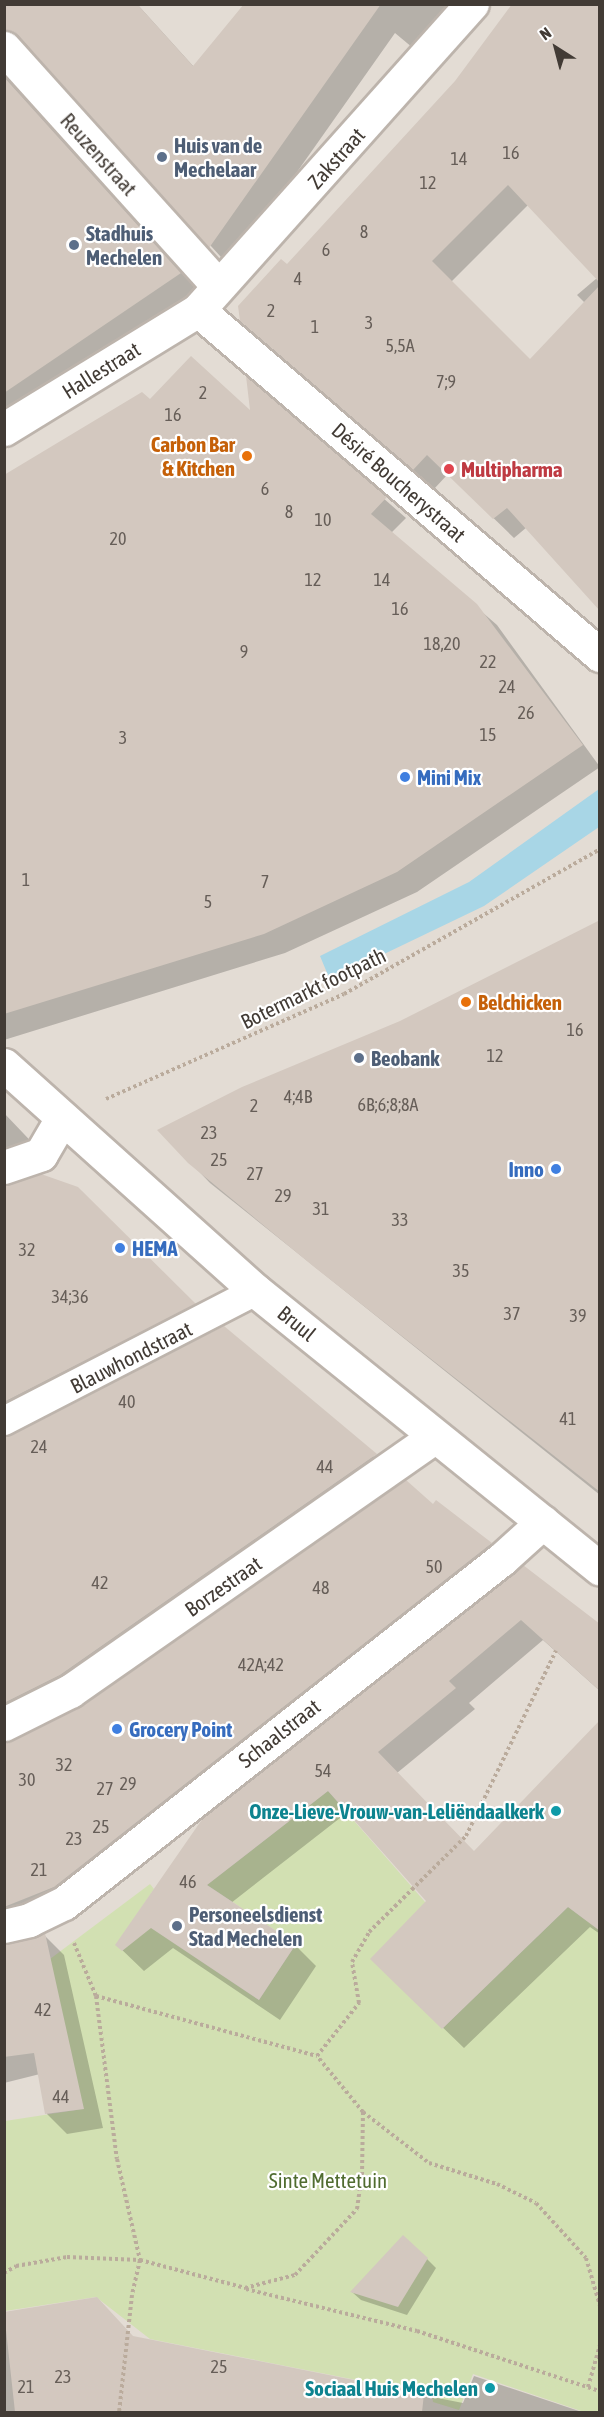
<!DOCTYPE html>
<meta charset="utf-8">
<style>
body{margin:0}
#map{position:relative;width:604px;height:2417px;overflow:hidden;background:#f0ebe5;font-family:"Asap Condensed",sans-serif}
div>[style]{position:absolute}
.residential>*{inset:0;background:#e3dcd4;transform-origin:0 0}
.green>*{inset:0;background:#d2e0b2}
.water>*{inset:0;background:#a8d6e6}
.shadow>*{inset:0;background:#0003}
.building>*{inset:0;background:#d3c8bf}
.path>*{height:4px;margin-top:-2px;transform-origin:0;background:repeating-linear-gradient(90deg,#baab9c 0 3px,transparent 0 6px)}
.roads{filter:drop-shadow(2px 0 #bdb4ac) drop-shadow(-2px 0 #bdb4ac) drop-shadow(0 2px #bdb4ac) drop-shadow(0 -2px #bdb4ac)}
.pedestrian>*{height:28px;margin:-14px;padding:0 14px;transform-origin:14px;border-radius:14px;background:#fff}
.minor>*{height:33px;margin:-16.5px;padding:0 16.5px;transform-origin:16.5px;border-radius:16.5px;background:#fff}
.dots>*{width:16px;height:16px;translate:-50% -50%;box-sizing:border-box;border:3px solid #fff;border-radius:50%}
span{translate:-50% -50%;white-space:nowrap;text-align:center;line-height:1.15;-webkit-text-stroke:4.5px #fff;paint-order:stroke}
.number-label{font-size:18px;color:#665e58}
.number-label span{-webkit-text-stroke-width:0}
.service-label{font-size:21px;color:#4e5e75;font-weight:700}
.left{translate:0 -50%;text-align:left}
.street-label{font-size:21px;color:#423b35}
.food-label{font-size:21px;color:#c56008;font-weight:700}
.right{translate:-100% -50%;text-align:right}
.health-label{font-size:21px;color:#be3a42;font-weight:700}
.shop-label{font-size:21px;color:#366cbe;font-weight:700}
.culture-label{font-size:21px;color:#0d838f;font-weight:700}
.park-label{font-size:21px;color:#506c30}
.frame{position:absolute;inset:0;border:6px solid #423b35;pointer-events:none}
.north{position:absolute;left:526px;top:18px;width:60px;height:60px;-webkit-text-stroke:4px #fff;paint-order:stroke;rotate:324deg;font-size:16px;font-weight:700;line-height:24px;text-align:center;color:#423b35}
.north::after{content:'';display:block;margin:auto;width:21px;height:27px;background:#423b35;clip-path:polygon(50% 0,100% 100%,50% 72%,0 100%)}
</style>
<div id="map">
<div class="residential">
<div style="left:5px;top:5px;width:594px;height:2407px"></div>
</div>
<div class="green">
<div style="clip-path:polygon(328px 1791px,425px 1902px,442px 2029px,568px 1907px,587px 1921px,599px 1913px,599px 2412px,584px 2412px,473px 2374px,459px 2410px,433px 2402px,432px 2395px,150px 2339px,96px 2297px,5px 2311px,5px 2121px,83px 2109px,50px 1959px,150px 1884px,154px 1889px,135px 1917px,259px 2000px,296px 1944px,207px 1885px)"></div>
</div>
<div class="water">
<div style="clip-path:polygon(599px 789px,599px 827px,484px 906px,330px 980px,320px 956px,469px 882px)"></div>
</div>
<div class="shadow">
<div style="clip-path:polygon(4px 4px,137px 4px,194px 67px,245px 4px,455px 4px,419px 53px,395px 33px,230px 267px,35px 52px,12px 53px,5px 63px,10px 82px,200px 293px,4px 428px)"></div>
<div style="clip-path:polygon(evenodd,600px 4px,600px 601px,527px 527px,514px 538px,448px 474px,434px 489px,241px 320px,456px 82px,600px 4px,528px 205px,597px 278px,577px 295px,585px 303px,530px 361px,451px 282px,528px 205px)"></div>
<div style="clip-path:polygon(248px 380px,406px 518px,391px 533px,497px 625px,600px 767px,417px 892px,285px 953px,4px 1040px,4px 477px,150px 401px,252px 414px)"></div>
<div style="clip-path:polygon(600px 922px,600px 1495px,210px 1183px,189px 1161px,400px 1022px)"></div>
<div style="clip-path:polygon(4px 1113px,44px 1155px,9px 1175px,7px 1186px,77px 1188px,214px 1324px,16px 1426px,7px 1440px,224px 1328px,395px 1475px,15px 1727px,4px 1743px)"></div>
<div style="clip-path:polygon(437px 1502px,511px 1564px,10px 1933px,7px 1943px,44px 1935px,64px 1955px,103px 2128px,67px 2134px,47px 2114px,40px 2074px,4px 2083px,4px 1744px,81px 1708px)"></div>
<div style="clip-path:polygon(523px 1567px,600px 1626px,600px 1691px,543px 1640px,469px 1703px,475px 1709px,397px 1773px,475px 1853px,600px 1722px,600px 1934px,590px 1927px,464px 2048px,372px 1959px,428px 1901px,349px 1811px,231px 1903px,295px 1945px,316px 1966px,280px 2020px,173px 1948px,144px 1971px,117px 1945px)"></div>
<div style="clip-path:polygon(427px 2259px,436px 2268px,407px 2315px,361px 2300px,352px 2292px)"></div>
<div style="clip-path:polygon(4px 2313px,463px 2403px,474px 2376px,582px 2412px,4px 2412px)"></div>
</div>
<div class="building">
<div style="clip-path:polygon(4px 4px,137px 4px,193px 66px,244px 4px,381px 4px,209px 248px,18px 35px,4px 30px)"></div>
<div style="clip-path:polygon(512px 4px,600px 4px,600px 283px,508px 185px,432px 261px,530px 359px,600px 285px,600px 611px,507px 508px,493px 519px,427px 455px,413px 470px,240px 321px,238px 306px,281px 259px,287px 264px,455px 81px)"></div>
<div style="clip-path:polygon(4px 77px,181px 273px,4px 393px)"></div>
<div style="clip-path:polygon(191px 356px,250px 410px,246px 376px,387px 497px,371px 514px,477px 604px,583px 745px,397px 872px,264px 934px,4px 1014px,4px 475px,142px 392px,150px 399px)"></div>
<div style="clip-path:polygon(600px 920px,600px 1492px,313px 1266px,188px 1163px,157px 1130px,242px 1087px,400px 1021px)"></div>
<div style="clip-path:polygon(41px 1174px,78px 1187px,196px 1304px,4px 1402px,4px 1185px)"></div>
<div style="clip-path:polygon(224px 1326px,377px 1454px,60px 1675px,4px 1703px,4px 1437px)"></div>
<div style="clip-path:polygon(406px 1480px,433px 1504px,436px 1500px,492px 1543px,54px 1887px,4px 1907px,4px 1742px,81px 1706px)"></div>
<div style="clip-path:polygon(523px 1565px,600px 1624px,600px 1691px,521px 1620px,449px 1681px,456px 1688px,378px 1752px,474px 1851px,600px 1720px,600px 1931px,568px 1907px,442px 2029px,370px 1959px,426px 1901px,328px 1791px,207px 1885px,296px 1944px,259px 2000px,151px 1928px,122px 1951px,115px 1945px,203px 1818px)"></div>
<div style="clip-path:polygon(45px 1933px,84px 2109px,45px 2114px,34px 2053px,4px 2057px,4px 1944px)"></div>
<div style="clip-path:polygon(403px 2235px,428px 2258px,398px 2307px,350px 2292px)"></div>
<div style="clip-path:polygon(97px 2297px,133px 2336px,424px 2394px,422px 2412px,15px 2412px,4px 2312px)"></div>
</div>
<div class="path">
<div style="left:106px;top:1099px;width:260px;rotate:-23.8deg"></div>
<div style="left:344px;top:994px;width:294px;rotate:-29.5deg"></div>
<div style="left:74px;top:1943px;width:57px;rotate:67.5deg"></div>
<div style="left:96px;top:1996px;width:164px;rotate:82.7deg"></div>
<div style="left:117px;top:2159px;width:104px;rotate:77.2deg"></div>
<div style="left:140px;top:2260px;width:36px;rotate:103deg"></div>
<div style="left:132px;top:2295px;width:118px;rotate:96.3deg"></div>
<div style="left:96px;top:1996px;width:229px;rotate:15.2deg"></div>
<div style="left:317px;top:2056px;width:68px;rotate:-51.6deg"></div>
<div style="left:359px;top:2003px;width:42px;rotate:-99.7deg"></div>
<div style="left:352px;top:1962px;width:34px;rotate:-60deg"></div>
<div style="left:369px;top:1932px;width:136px;rotate:-44.7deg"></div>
<div style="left:466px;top:1836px;width:206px;rotate:-64.1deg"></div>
<div style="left:363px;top:2112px;width:83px;rotate:37.7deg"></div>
<div style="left:429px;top:2163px;width:71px;rotate:17.2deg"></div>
<div style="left:497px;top:2184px;width:43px;rotate:26deg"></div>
<div style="left:536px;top:2203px;width:74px;rotate:47.7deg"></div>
<div style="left:586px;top:2258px;width:50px;rotate:73.7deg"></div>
<div style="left:4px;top:2273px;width:14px;rotate:-30deg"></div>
<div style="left:16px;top:2266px;width:52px;rotate:-10deg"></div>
<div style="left:67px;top:2257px;width:73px;rotate:2.4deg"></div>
<div style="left:140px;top:2260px;width:109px;rotate:14.9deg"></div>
<div style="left:245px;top:2288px;width:52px;rotate:-14.6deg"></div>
<div style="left:295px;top:2275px;width:91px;rotate:-46.8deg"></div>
<div style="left:357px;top:2209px;width:34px;rotate:-82deg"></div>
<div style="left:362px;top:2175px;width:63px;rotate:-89.1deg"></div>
<div style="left:363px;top:2112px;width:72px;rotate:-129.4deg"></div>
<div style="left:246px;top:2289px;width:176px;rotate:13.8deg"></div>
<div style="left:417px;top:2331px;width:193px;rotate:18.2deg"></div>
<div style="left:588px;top:2387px;width:44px;rotate:-74.1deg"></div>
</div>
<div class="roads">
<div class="pedestrian">
<div style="left:4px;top:1421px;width:284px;rotate:-27.3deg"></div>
</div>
<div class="minor">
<div style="left:4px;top:48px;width:320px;rotate:48deg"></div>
<div style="left:198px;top:310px;width:530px;rotate:40.64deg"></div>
<div style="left:4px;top:429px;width:228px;rotate:-31.5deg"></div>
<div style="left:198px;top:310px;width:411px;rotate:-48.2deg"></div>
<div style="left:4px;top:1065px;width:338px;rotate:41.9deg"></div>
<div style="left:256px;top:1291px;width:442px;rotate:38.9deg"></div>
<div style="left:4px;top:1167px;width:39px;rotate:-19deg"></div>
<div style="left:41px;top:1154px;width:42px;rotate:-59.7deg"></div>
<div style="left:4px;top:1724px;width:74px;rotate:-26.6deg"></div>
<div style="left:70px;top:1691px;width:444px;rotate:-34.9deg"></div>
<div style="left:4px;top:1926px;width:26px;rotate:-13deg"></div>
<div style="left:29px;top:1920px;width:39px;rotate:-26deg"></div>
<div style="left:64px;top:1903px;width:557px;rotate:-38.15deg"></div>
<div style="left:502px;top:1559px;width:55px;rotate:-42.1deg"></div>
</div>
</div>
<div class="dots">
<div style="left:162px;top:157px;background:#5c6f8a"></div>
<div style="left:74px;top:245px;background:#5c6f8a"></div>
<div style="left:247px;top:456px;background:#e8710a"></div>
<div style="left:449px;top:469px;background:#e0444e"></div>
<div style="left:405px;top:777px;background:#3f7fe0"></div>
<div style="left:466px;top:1002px;background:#e8710a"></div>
<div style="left:359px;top:1058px;background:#5c6f8a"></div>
<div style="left:556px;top:1169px;background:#3f7fe0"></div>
<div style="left:120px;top:1248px;background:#3f7fe0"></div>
<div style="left:117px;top:1729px;background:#3f7fe0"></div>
<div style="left:556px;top:1811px;background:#0f9aa8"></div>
<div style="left:177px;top:1926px;background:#5c6f8a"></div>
<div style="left:490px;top:2388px;background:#0f9aa8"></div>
</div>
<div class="number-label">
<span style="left:511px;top:153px">16</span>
<span style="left:459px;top:159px">14</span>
<span style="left:428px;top:183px">12</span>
<span style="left:364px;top:232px">8</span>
<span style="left:326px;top:250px">6</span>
<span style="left:298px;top:279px">4</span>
<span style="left:271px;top:311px">2</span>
<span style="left:369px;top:323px">3</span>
<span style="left:315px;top:327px">1</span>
<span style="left:400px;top:346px">5,5A</span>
<span style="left:446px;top:382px">7;9</span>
<span style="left:203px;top:393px">2</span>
<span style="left:173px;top:415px">16</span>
<span style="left:265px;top:489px">6</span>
<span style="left:289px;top:512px">8</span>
<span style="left:323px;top:520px">10</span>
<span style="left:118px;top:539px">20</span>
<span style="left:313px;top:580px">12</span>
<span style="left:382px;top:580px">14</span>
<span style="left:400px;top:609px">16</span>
<span style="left:442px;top:644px">18,20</span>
<span style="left:244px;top:652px">9</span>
<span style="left:488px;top:662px">22</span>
<span style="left:507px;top:687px">24</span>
<span style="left:526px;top:713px">26</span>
<span style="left:488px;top:735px">15</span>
<span style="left:123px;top:738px">3</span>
<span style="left:26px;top:880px">1</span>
<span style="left:265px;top:882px">7</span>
<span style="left:208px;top:902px">5</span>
<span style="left:575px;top:1030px">16</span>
<span style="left:495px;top:1056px">12</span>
<span style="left:298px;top:1097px">4;4B</span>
<span style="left:388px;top:1105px">6B;6;8;8A</span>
<span style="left:254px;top:1106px">2</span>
<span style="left:209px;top:1133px">23</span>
<span style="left:219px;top:1160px">25</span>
<span style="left:255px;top:1174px">27</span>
<span style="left:283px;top:1196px">29</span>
<span style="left:321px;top:1209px">31</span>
<span style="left:400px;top:1220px">33</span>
<span style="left:27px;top:1250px">32</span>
<span style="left:461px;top:1271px">35</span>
<span style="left:70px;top:1297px">34;36</span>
<span style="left:512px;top:1314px">37</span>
<span style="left:578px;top:1316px">39</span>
<span style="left:127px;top:1402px">40</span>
<span style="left:568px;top:1419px">41</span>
<span style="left:39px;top:1447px">24</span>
<span style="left:325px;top:1467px">44</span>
<span style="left:434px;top:1567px">50</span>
<span style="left:100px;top:1583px">42</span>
<span style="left:321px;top:1588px">48</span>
<span style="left:261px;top:1665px">42A;42</span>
<span style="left:64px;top:1765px">32</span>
<span style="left:323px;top:1771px">54</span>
<span style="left:27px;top:1780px">30</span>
<span style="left:128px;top:1784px">29</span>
<span style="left:105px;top:1789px">27</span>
<span style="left:101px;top:1827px">25</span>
<span style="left:74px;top:1839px">23</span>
<span style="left:39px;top:1870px">21</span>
<span style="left:188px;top:1882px">46</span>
<span style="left:43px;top:2010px">42</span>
<span style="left:61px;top:2097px">44</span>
<span style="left:219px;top:2367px">25</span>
<span style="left:63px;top:2377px">23</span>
<span style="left:26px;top:2387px">21</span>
</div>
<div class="service-label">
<span class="left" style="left:174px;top:157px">Huis van de<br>Mechelaar</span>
<span class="left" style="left:86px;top:245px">Stadhuis<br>Mechelen</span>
<span class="left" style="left:371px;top:1058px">Beobank</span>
<span class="left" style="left:189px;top:1926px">Personeelsdienst<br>Stad Mechelen</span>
</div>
<div class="street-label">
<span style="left:99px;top:154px;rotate:48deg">Reuzenstraat</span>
<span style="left:336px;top:158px;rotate:-48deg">Zakstraat</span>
<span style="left:101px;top:370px;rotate:-32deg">Hallestraat</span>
<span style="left:399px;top:482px;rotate:41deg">Désiré Boucherystraat</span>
<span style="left:313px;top:988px;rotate:-26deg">Botermarkt footpath</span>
<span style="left:297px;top:1323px;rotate:39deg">Bruul</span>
<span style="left:131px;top:1357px;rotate:-27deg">Blauwhondstraat</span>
<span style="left:223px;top:1586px;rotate:-35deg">Borzestraat</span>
<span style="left:279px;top:1733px;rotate:-38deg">Schaalstraat</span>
</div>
<div class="food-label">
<span class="right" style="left:235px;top:456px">Carbon Bar<br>&amp; Kitchen</span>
<span class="left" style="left:478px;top:1002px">Belchicken</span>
</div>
<div class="health-label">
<span class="left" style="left:461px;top:469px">Multipharma</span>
</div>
<div class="shop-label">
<span class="left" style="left:417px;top:777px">Mini Mix</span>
<span class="right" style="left:544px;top:1169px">Inno</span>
<span class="left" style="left:132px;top:1248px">HEMA</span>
<span class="left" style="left:129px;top:1729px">Grocery Point</span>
</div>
<div class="culture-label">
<span class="right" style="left:544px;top:1811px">Onze-Lieve-Vrouw-van-Leliëndaalkerk</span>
<span class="right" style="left:478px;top:2388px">Sociaal Huis Mechelen</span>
</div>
<div class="park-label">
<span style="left:328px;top:2180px">Sinte Mettetuin</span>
</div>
<div class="frame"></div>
<div class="north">N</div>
</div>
